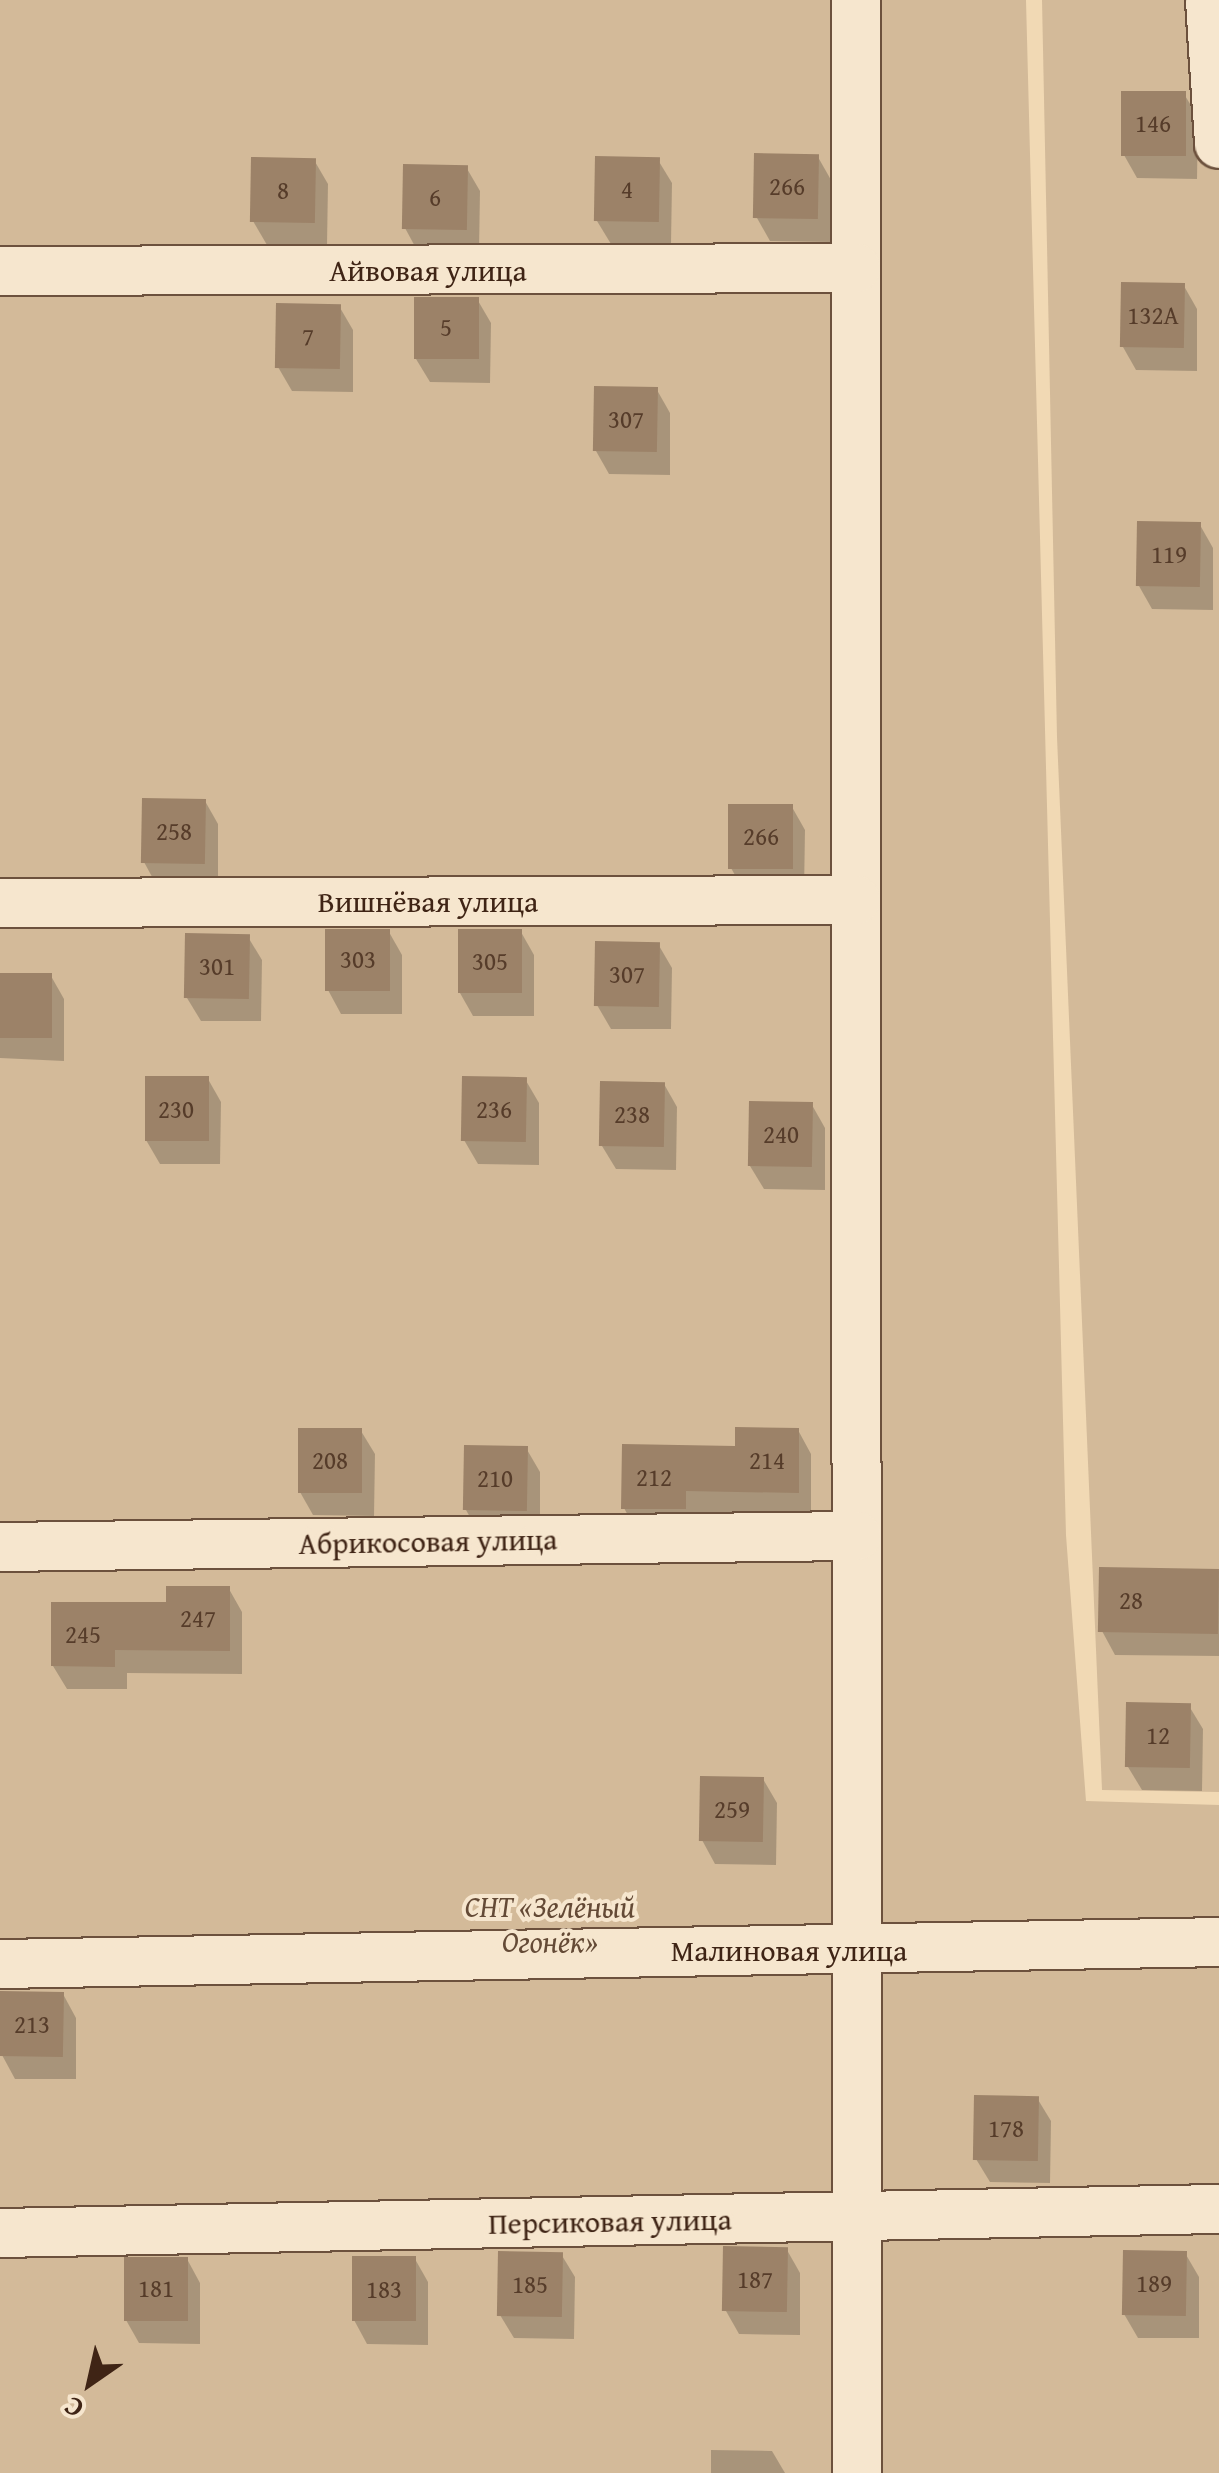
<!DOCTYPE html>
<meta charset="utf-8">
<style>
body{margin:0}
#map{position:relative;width:1219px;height:2473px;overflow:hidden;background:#f1d9b4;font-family:"Gentium Book Plus",serif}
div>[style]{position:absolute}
.green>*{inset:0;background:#d3ba99}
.shadow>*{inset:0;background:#0003}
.building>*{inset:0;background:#9c8268;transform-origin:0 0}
.roads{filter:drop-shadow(2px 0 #6c513d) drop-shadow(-2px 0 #6c513d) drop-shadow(0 2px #6c513d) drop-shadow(0 -2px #6c513d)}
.street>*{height:48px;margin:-24px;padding:0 24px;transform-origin:24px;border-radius:24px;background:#f6e6ce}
span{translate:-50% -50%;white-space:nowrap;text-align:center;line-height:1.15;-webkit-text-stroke:8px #f6e6ce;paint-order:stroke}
.number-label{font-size:25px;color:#563c2a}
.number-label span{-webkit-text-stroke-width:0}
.street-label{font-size:30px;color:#3f2415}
.park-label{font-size:30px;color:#644a36;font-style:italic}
.north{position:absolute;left:40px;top:2333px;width:100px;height:100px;-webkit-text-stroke:8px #f6e6ce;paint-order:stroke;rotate:214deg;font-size:28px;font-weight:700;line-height:40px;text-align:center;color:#3f2415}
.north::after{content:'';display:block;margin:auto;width:35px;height:45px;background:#3f2415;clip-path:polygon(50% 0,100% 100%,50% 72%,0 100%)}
</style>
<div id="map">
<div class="green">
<div style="clip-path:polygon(0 0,1026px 0,1066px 1535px,1086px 1801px,1219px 1805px,1219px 2473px,0 2473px)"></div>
<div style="clip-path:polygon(1042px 0,1219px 0,1219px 1792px,1102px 1790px,1057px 737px)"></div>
</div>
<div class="shadow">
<div style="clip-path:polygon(1184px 94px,1198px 117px,1197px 179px,1137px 178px,1124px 155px)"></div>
<div style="clip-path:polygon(818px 157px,831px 180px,830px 242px,770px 241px,757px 218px)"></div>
<div style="clip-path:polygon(314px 160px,328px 184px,327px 245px,267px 245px,253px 221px)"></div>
<div style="clip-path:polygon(658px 160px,672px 183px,671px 244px,611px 244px,597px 221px)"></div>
<div style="clip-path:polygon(466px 167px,480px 191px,479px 252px,418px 252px,405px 228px)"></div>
<div style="clip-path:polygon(1184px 286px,1197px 309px,1197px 371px,1136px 370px,1123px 347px)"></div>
<div style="clip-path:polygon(477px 299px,491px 323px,490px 383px,430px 382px,416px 359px)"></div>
<div style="clip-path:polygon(339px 306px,353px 330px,353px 392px,292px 391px,278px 367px)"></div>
<div style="clip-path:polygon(657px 390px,670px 413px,670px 475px,609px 474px,596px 451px)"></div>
<div style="clip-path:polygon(1200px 525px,1213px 548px,1213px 610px,1152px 609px,1139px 586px)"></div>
<div style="clip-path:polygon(205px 801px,218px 824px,218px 887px,157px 886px,144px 862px)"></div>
<div style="clip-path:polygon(792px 807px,805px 830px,804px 892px,744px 891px,731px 868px)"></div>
<div style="clip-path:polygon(389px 932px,402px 955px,402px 1014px,341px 1014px,328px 990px)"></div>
<div style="clip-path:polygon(521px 932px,534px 955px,534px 1016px,473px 1016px,460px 993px)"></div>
<div style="clip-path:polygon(248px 937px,262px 960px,261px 1021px,201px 1021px,187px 998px)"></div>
<div style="clip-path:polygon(658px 944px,672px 968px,671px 1029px,611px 1029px,597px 1005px)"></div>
<div style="clip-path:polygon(0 973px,51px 976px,64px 999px,64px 1061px,0 1058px)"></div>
<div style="clip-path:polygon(208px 1079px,221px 1102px,220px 1164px,160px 1164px,146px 1140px)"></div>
<div style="clip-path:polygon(525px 1079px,539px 1103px,539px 1165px,478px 1164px,464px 1140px)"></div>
<div style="clip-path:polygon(664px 1084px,677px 1107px,676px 1170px,616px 1169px,602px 1146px)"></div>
<div style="clip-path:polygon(812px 1105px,825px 1128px,825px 1190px,764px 1189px,750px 1166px)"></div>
<div style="clip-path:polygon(798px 1430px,811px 1454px,811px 1515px,698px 1514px,698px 1532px,637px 1532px,624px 1508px,737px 1448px)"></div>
<div style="clip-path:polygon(361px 1431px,375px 1454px,374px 1516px,313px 1515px,300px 1492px)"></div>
<div style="clip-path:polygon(526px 1448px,540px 1472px,540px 1534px,479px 1533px,466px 1510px)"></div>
<div style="clip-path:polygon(1219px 1571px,1219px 1656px,1115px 1655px,1102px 1631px)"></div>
<div style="clip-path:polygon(229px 1589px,242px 1612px,242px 1674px,127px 1673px,127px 1689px,67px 1689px,53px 1666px,168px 1605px)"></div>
<div style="clip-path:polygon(1189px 1706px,1203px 1729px,1202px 1791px,1142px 1790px,1128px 1767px)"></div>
<div style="clip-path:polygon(763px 1779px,777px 1803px,776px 1865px,715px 1864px,702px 1840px)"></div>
<div style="clip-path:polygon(63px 1994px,76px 2018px,76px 2079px,15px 2079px,2px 2055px)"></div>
<div style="clip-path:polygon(1037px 2098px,1051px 2121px,1050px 2183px,990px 2182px,976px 2159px)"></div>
<div style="clip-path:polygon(787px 2250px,800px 2273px,800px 2335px,739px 2334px,726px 2311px)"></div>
<div style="clip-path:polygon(1185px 2253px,1199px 2277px,1199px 2338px,1138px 2338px,1124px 2314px)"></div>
<div style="clip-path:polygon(561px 2254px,575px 2277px,574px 2339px,514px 2338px,500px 2315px)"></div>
<div style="clip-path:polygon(187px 2259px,200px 2283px,200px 2344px,139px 2343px,126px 2320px)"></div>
<div style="clip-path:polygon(415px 2259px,428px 2282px,428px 2345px,367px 2344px,354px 2320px)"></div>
<div style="clip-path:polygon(711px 2450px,772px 2451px,785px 2473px,711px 2473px)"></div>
</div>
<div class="building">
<div style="left:1121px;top:91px;width:65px;height:65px"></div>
<div style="left:754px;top:153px;width:65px;height:65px;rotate:1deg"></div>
<div style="left:595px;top:156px;width:65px;height:65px;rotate:1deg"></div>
<div style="left:251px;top:157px;width:65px;height:65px;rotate:1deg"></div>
<div style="left:403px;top:164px;width:65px;height:65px;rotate:1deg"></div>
<div style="left:1121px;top:282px;width:64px;height:65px;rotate:1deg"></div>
<div style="left:414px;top:297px;width:65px;height:62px"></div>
<div style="left:276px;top:303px;width:65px;height:65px;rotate:1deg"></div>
<div style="left:594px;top:386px;width:64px;height:65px;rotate:1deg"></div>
<div style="left:1137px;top:521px;width:64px;height:65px;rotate:1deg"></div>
<div style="left:142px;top:798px;width:64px;height:65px;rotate:1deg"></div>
<div style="left:728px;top:804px;width:65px;height:65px"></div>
<div style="left:325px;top:929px;width:65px;height:62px"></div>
<div style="left:458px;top:929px;width:64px;height:64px"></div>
<div style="left:185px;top:933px;width:65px;height:65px;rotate:1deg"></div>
<div style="left:595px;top:941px;width:65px;height:65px;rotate:1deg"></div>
<div style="left:0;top:973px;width:52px;height:65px"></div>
<div style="left:145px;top:1076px;width:64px;height:65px"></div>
<div style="left:462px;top:1076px;width:65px;height:65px;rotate:1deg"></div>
<div style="left:600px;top:1081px;width:65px;height:65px;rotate:1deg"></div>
<div style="left:749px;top:1101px;width:64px;height:65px;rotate:1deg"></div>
<div style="clip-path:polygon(735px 1427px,799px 1428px,799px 1493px,686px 1491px,686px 1509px,621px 1509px,622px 1444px,735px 1446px)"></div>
<div style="left:298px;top:1428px;width:64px;height:65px"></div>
<div style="left:464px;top:1445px;width:64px;height:65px;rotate:1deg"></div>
<div style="left:1099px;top:1567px;width:120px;height:65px;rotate:1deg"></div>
<div style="clip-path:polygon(166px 1586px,230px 1586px,230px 1651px,115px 1650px,115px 1667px,51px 1666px,51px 1602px,166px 1602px)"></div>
<div style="left:1126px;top:1702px;width:65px;height:65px;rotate:1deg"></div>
<div style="left:700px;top:1776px;width:64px;height:65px;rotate:1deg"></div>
<div style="left:0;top:1991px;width:64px;height:65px;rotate:1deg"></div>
<div style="left:974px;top:2095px;width:65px;height:65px;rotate:1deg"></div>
<div style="left:723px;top:2246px;width:65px;height:65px;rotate:1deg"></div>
<div style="left:1123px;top:2250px;width:64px;height:65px;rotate:1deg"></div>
<div style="left:498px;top:2251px;width:65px;height:65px;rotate:1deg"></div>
<div style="left:352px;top:2256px;width:64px;height:65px"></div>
<div style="left:188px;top:2257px;width:64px;height:64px;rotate:90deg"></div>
</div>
<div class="roads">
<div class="street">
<div style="left:856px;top:0;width:2473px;rotate:89.98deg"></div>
<div style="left:1210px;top:0;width:144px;rotate:86.4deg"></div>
<div style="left:0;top:271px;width:856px;rotate:-0.2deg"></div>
<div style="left:0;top:903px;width:856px;rotate:-0.2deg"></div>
<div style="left:0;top:1547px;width:857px;rotate:-0.74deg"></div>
<div style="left:0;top:1964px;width:1219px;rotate:-1.03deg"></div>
<div style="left:0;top:2233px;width:1219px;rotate:-1.13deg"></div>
</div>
</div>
<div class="number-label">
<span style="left:1153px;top:123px">146</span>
<span style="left:787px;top:186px">266</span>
<span style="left:627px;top:189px">4</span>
<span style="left:283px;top:190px">8</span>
<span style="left:435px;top:197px">6</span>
<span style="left:1153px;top:315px">132А</span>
<span style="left:446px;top:327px">5</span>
<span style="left:308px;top:336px">7</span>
<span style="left:626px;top:419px">307</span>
<span style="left:1169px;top:554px">119</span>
<span style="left:174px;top:831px">258</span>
<span style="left:761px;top:836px">266</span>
<span style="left:358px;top:959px">303</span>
<span style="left:490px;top:961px">305</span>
<span style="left:217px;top:966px">301</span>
<span style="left:627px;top:974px">307</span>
<span style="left:176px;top:1109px">230</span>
<span style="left:494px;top:1109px">236</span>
<span style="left:632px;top:1114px">238</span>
<span style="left:781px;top:1134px">240</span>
<span style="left:330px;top:1460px">208</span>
<span style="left:767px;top:1460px">214</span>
<span style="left:654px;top:1477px">212</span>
<span style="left:495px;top:1478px">210</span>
<span style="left:1131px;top:1600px">28</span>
<span style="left:198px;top:1618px">247</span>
<span style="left:83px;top:1634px">245</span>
<span style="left:1158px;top:1735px">12</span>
<span style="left:732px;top:1809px">259</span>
<span style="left:32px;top:2024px">213</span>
<span style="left:1006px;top:2128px">178</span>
<span style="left:755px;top:2279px">187</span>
<span style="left:1154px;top:2283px">189</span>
<span style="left:530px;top:2284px">185</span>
<span style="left:156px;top:2288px">181</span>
<span style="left:384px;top:2289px">183</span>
</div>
<div class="street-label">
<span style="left:428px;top:270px">Айвовая улица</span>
<span style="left:428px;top:901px">Вишнёвая улица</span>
<span style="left:428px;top:1541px;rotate:-1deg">Абрикосовая улица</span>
<span style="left:789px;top:1950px">Малиновая улица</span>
<span style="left:610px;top:2221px;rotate:-1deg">Персиковая улица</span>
</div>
<div class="park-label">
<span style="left:550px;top:1923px">СНТ «Зелёный<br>Огонёк»</span>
</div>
<div class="north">С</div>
</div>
